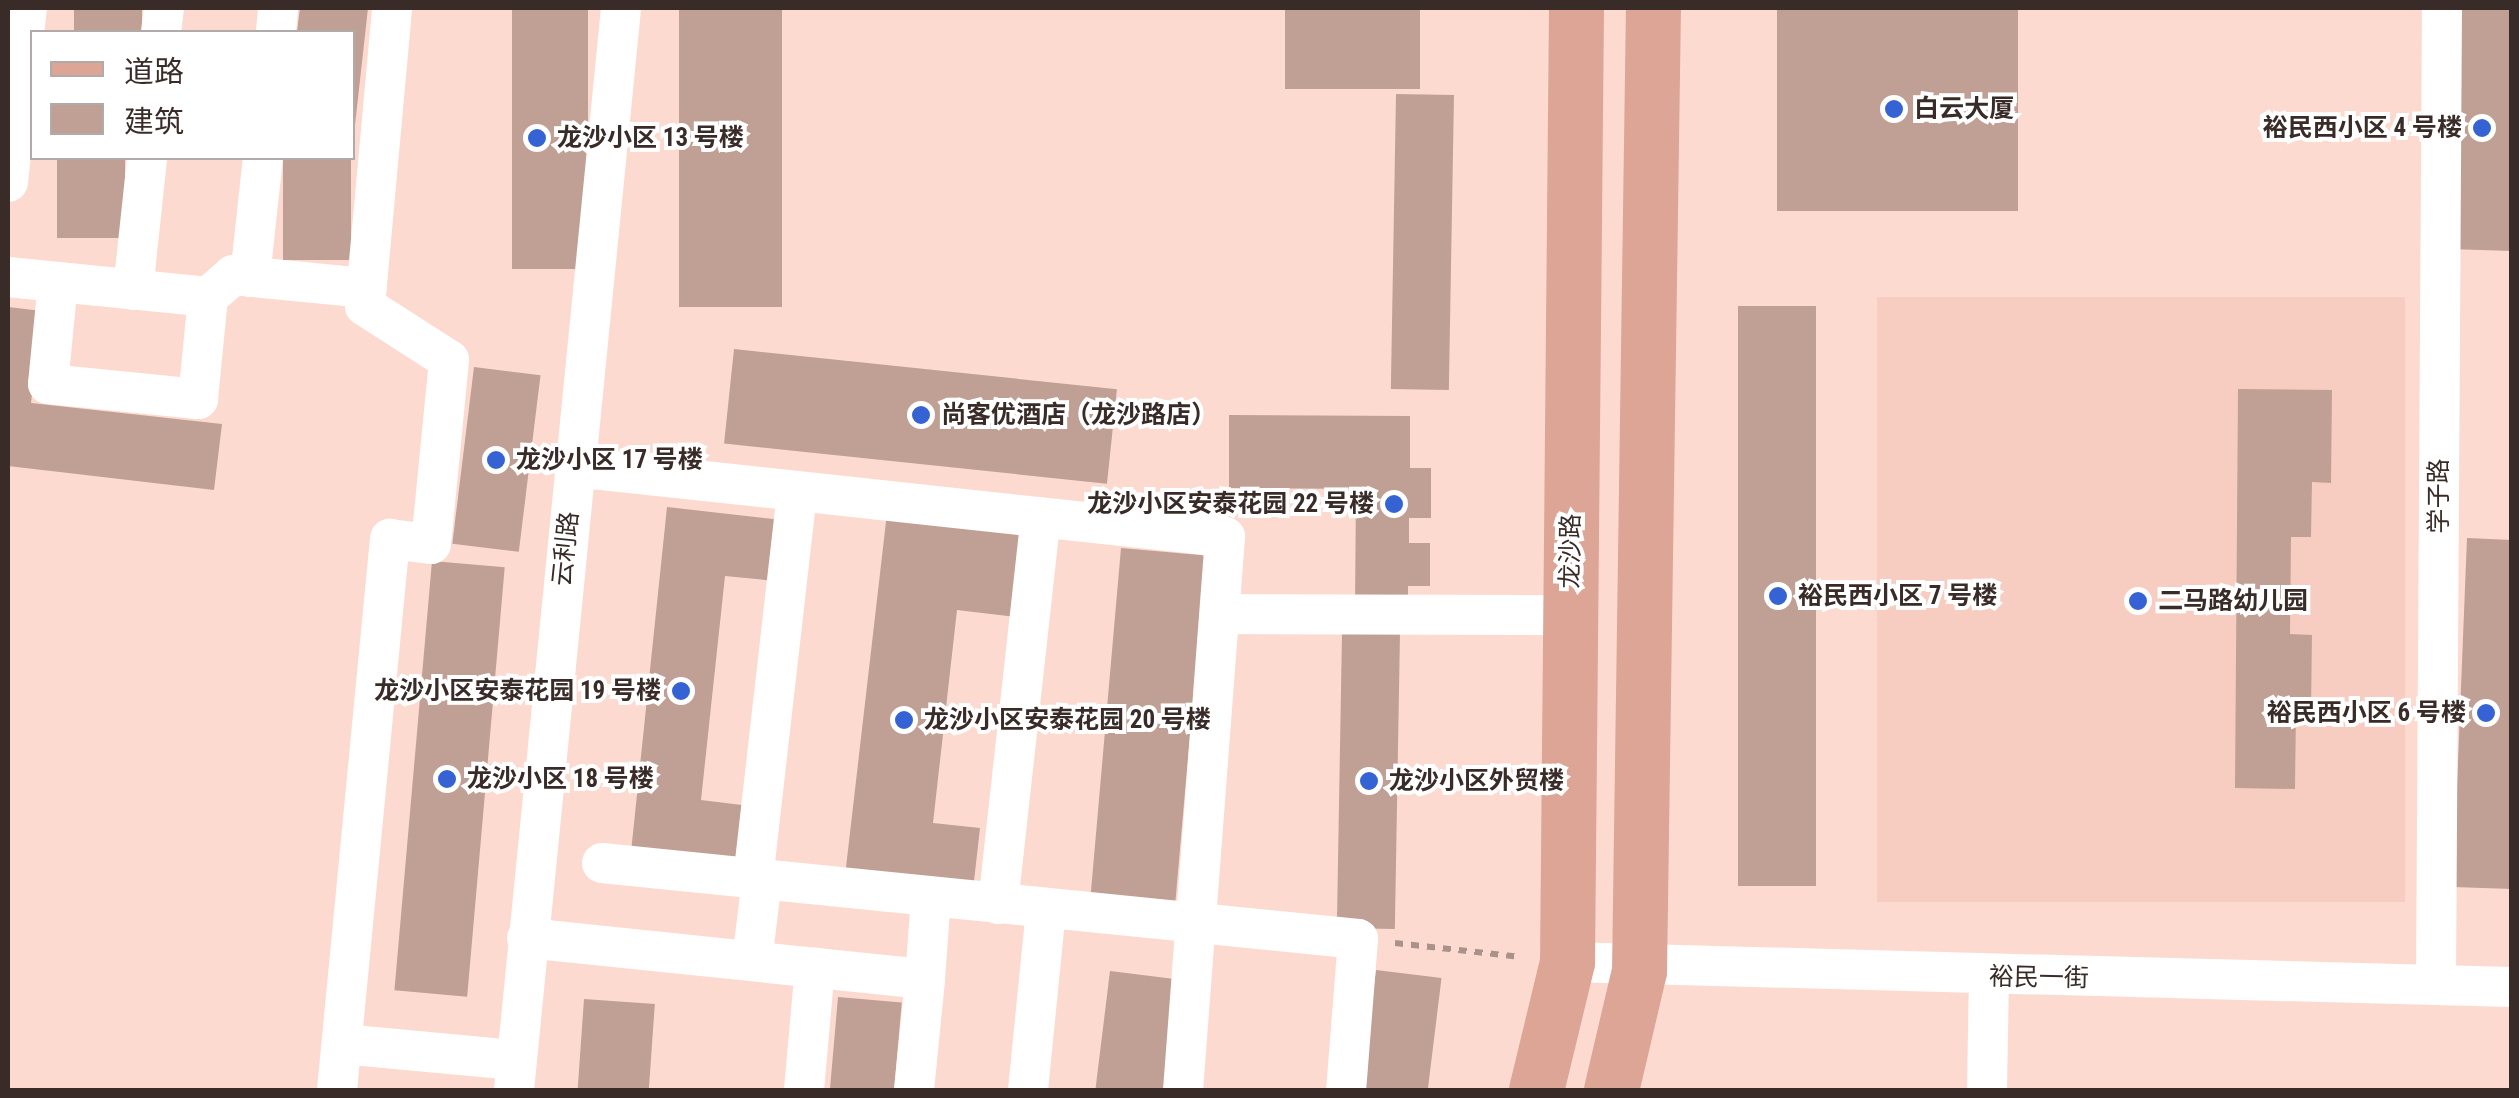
<!DOCTYPE html>
<meta charset="utf-8">
<style>
body{margin:0}
#map{position:relative;width:2519px;height:1098px;overflow:hidden;background:#fddad0;font-family:"Roboto Condensed","Noto Sans SC",sans-serif}
div>[style]{position:absolute}
.built>*{inset:0;background:#f8cdc1;transform-origin:0 0}
.building>*{inset:0;background:#c09f95;transform-origin:0 0}
.path>*{height:6px;margin-top:-3px;transform-origin:0;background:repeating-linear-gradient(90deg,#aa9189 0 8px,transparent 0 16px)}
.street>*{height:40px;margin:-20px;padding:0 20px;transform-origin:20px;border-radius:20px;background:#fff}
.primary>*{height:55px;margin:-27.5px;padding:0 27.5px;transform-origin:27.5px;border-radius:27.5px;background:#dda595}
.dots>*{width:28px;height:28px;translate:-50% -50%;box-sizing:border-box;border:5px solid #fff;border-radius:50%}
span{translate:-50% -50%;white-space:nowrap;text-align:center;line-height:1.15;-webkit-text-stroke:8px #fff;paint-order:stroke}
.poi-label{font-size:25px;color:#392c28;font-weight:700}
.left{translate:0 -50%;text-align:left}
.right{translate:-100% -50%;text-align:right}
.street-label{font-size:25px;color:#392c28}
.frame{position:absolute;inset:0;border:10px solid #392c28;pointer-events:none}
.legend{position:absolute;left:30px;top:30px;width:325px;height:130px;box-sizing:border-box;background:#fff;border:2px solid #b0aba9;margin:0;padding:12px 18px;list-style:none;font-size:30px;color:#392c28}
.legend li{display:flex;align-items:center;gap:20px;height:50px}
.legend b{width:50px;border:2px solid #b0aba9}
</style>
<div id="map">
<div class="built">
<div style="left:1877px;top:297px;width:528px;height:605px"></div>
</div>
<div class="building">
<div style="left:74px;top:8px;width:68px;height:24px"></div>
<div style="clip-path:polygon(300px 8px,368px 8px,355px 125px,352px 32px,297px 32px)"></div>
<div style="left:512px;top:8px;width:76px;height:261px"></div>
<div style="left:679px;top:8px;width:103px;height:299px"></div>
<div style="left:1285px;top:8px;width:135px;height:81px"></div>
<div style="left:1777px;top:8px;width:241px;height:203px"></div>
<div style="clip-path:polygon(2458px 8px,2512px 8px,2512px 251px,2448px 249px)"></div>
<div style="left:1396px;top:94px;width:58px;height:295px;rotate:1deg"></div>
<div style="left:57px;top:158px;width:68px;height:80px"></div>
<div style="left:283px;top:158px;width:68px;height:102px"></div>
<div style="left:1738px;top:306px;width:78px;height:580px"></div>
<div style="clip-path:polygon(8px 307px,42px 311px,31px 403px,222px 424px,214px 490px,8px 466px)"></div>
<div style="left:734px;top:349px;width:385px;height:95px;rotate:6deg"></div>
<div style="left:474px;top:367px;width:67px;height:178px;rotate:7deg"></div>
<div style="clip-path:polygon(2238px 389px,2332px 390px,2331px 483px,2312px 482px,2311px 537px,2291px 537px,2290px 634px,2312px 635px,2311px 711px,2296px 711px,2295px 789px,2235px 788px)"></div>
<div style="clip-path:polygon(1229px 415px,1410px 416px,1410px 468px,1431px 468px,1431px 518px,1409px 518px,1409px 543px,1430px 543px,1430px 586px,1408px 586px,1408px 608px,1355px 607px,1356px 489px,1229px 488px)"></div>
<div style="clip-path:polygon(667px 507px,782px 520px,776px 581px,725px 576px,701px 800px,750px 806px,744px 864px,631px 852px)"></div>
<div style="clip-path:polygon(887px 513px,1026px 529px,1016px 617px,957px 610px,933px 823px,980px 828px,973px 890px,845px 876px)"></div>
<div style="clip-path:polygon(2467px 538px,2512px 540px,2512px 889px,2453px 887px)"></div>
<div style="left:1121px;top:548px;width:85px;height:349px;rotate:5deg"></div>
<div style="left:432px;top:561px;width:73px;height:431px;rotate:5deg"></div>
<div style="left:1342px;top:633px;width:58px;height:295px;rotate:1deg"></div>
<div style="left:1376px;top:970px;width:66px;height:121px;rotate:7deg"></div>
<div style="left:1110px;top:971px;width:69px;height:120px;rotate:7deg"></div>
<div style="left:838px;top:997px;width:64px;height:93px;rotate:5deg"></div>
<div style="left:584px;top:999px;width:71px;height:91px;rotate:4deg"></div>
</div>
<div class="path">
<div style="left:1395px;top:943px;width:127px;rotate:6.3deg"></div>
</div>
<div class="street">
<div style="left:161px;top:32px;width:24px;rotate:-83deg"></div>
<div style="left:276px;top:32px;width:24px;rotate:-85deg"></div>
<div style="left:8px;top:182px;width:175px;rotate:-83.8deg"></div>
<div style="left:8px;top:277px;width:201px;rotate:5.7deg"></div>
<div style="left:208px;top:297px;width:33px;rotate:-41deg"></div>
<div style="left:233px;top:275px;width:134px;rotate:5.6deg"></div>
<div style="left:250px;top:277px;width:120px;rotate:-83.8deg"></div>
<div style="left:58px;top:282px;width:102px;rotate:95.6deg"></div>
<div style="left:48px;top:384px;width:151px;rotate:5.7deg"></div>
<div style="left:198px;top:399px;width:102px;rotate:-84.4deg"></div>
<div style="left:133px;top:290px;width:133px;rotate:-83.9deg"></div>
<div style="left:574px;top:467px;width:655px;rotate:6.14deg"></div>
<div style="left:1225px;top:537px;width:555px;rotate:94.34deg"></div>
<div style="left:1220px;top:614px;width:350px;rotate:0.2deg"></div>
<div style="left:602px;top:863px;width:760px;rotate:5.74deg"></div>
<div style="left:1358px;top:939px;width:151px;rotate:94.5deg"></div>
<div style="left:753px;top:879px;width:390px;rotate:-83.5deg"></div>
<div style="left:998px;top:904px;width:389px;rotate:-83.7deg"></div>
<div style="left:527px;top:938px;width:400px;rotate:5.9deg"></div>
<div style="left:925px;top:979px;width:82px;rotate:-85.8deg"></div>
<div style="left:752px;top:961px;width:83px;rotate:-83deg"></div>
<div style="left:1567px;top:962px;width:945px;rotate:1.52deg"></div>
<div style="left:2436px;top:985px;width:977px;rotate:-89.65deg"></div>
<div style="left:342px;top:1044px;width:175px;rotate:5.3deg"></div>
<div style="left:337px;top:1090px;width:554px;rotate:-84.51deg"></div>
<div style="left:390px;top:539px;width:41px;rotate:7deg"></div>
<div style="left:431px;top:544px;width:185px;rotate:-84.4deg"></div>
<div style="left:449px;top:360px;width:100px;rotate:-147.3deg"></div>
<div style="left:365px;top:306px;width:299px;rotate:-84.8deg"></div>
<div style="left:514px;top:1090px;width:1087px;rotate:-84.35deg"></div>
<div style="left:804px;top:1090px;width:123px;rotate:-84.9deg"></div>
<div style="left:914px;top:1090px;width:112px;rotate:-84.3deg"></div>
<div style="left:1028px;top:1090px;width:182px;rotate:-84.3deg"></div>
<div style="left:1987px;top:1090px;width:113px;rotate:-89deg"></div>
</div>
<div class="primary">
<div style="left:1536px;top:1090px;width:132px;rotate:-76.4deg"></div>
<div style="left:1567px;top:962px;width:954px;rotate:-89.46deg"></div>
<div style="left:1611px;top:1090px;width:122px;rotate:-76.8deg"></div>
<div style="left:1639px;top:971px;width:963px;rotate:-89.17deg"></div>
</div>
<div class="dots">
<div style="left:1894px;top:109px;background:#3563d3"></div>
<div style="left:2482px;top:128px;background:#3563d3"></div>
<div style="left:537px;top:138px;background:#3563d3"></div>
<div style="left:921px;top:415px;background:#3563d3"></div>
<div style="left:496px;top:460px;background:#3563d3"></div>
<div style="left:1394px;top:504px;background:#3563d3"></div>
<div style="left:1778px;top:596px;background:#3563d3"></div>
<div style="left:2138px;top:601px;background:#3563d3"></div>
<div style="left:681px;top:691px;background:#3563d3"></div>
<div style="left:2486px;top:713px;background:#3563d3"></div>
<div style="left:904px;top:720px;background:#3563d3"></div>
<div style="left:447px;top:779px;background:#3563d3"></div>
<div style="left:1369px;top:781px;background:#3563d3"></div>
</div>
<div class="poi-label">
<span class="left" style="left:1914px;top:109px">白云大厦</span>
<span class="right" style="left:2462px;top:128px">裕民西小区 4 号楼</span>
<span class="left" style="left:557px;top:138px">龙沙小区 13 号楼</span>
<span class="left" style="left:941px;top:415px">尚客优酒店（龙沙路店）</span>
<span class="left" style="left:516px;top:460px">龙沙小区 17 号楼</span>
<span class="right" style="left:1374px;top:504px">龙沙小区安泰花园 22 号楼</span>
<span class="left" style="left:1798px;top:596px">裕民西小区 7 号楼</span>
<span class="left" style="left:2158px;top:601px">二马路幼儿园</span>
<span class="right" style="left:661px;top:691px">龙沙小区安泰花园 19 号楼</span>
<span class="right" style="left:2466px;top:713px">裕民西小区 6 号楼</span>
<span class="left" style="left:924px;top:720px">龙沙小区安泰花园 20 号楼</span>
<span class="left" style="left:467px;top:779px">龙沙小区 18 号楼</span>
<span class="left" style="left:1389px;top:781px">龙沙小区外贸楼</span>
</div>
<div class="street-label">
<span style="left:2439px;top:496px;rotate:-90deg">学子路</span>
<span style="left:566px;top:549px;rotate:-84deg">云利路</span>
<span style="left:1571px;top:551px;rotate:-89deg">龙沙路</span>
<span style="left:2039px;top:978px;rotate:1deg">裕民一街</span>
</div>
<div class="frame"></div>
<ul class="legend">
<li><b style="height:12px;background:#dda595"></b>道路</li>
<li><b style="height:28px;background:#c09f95"></b>建筑</li>
</ul>
</div>
